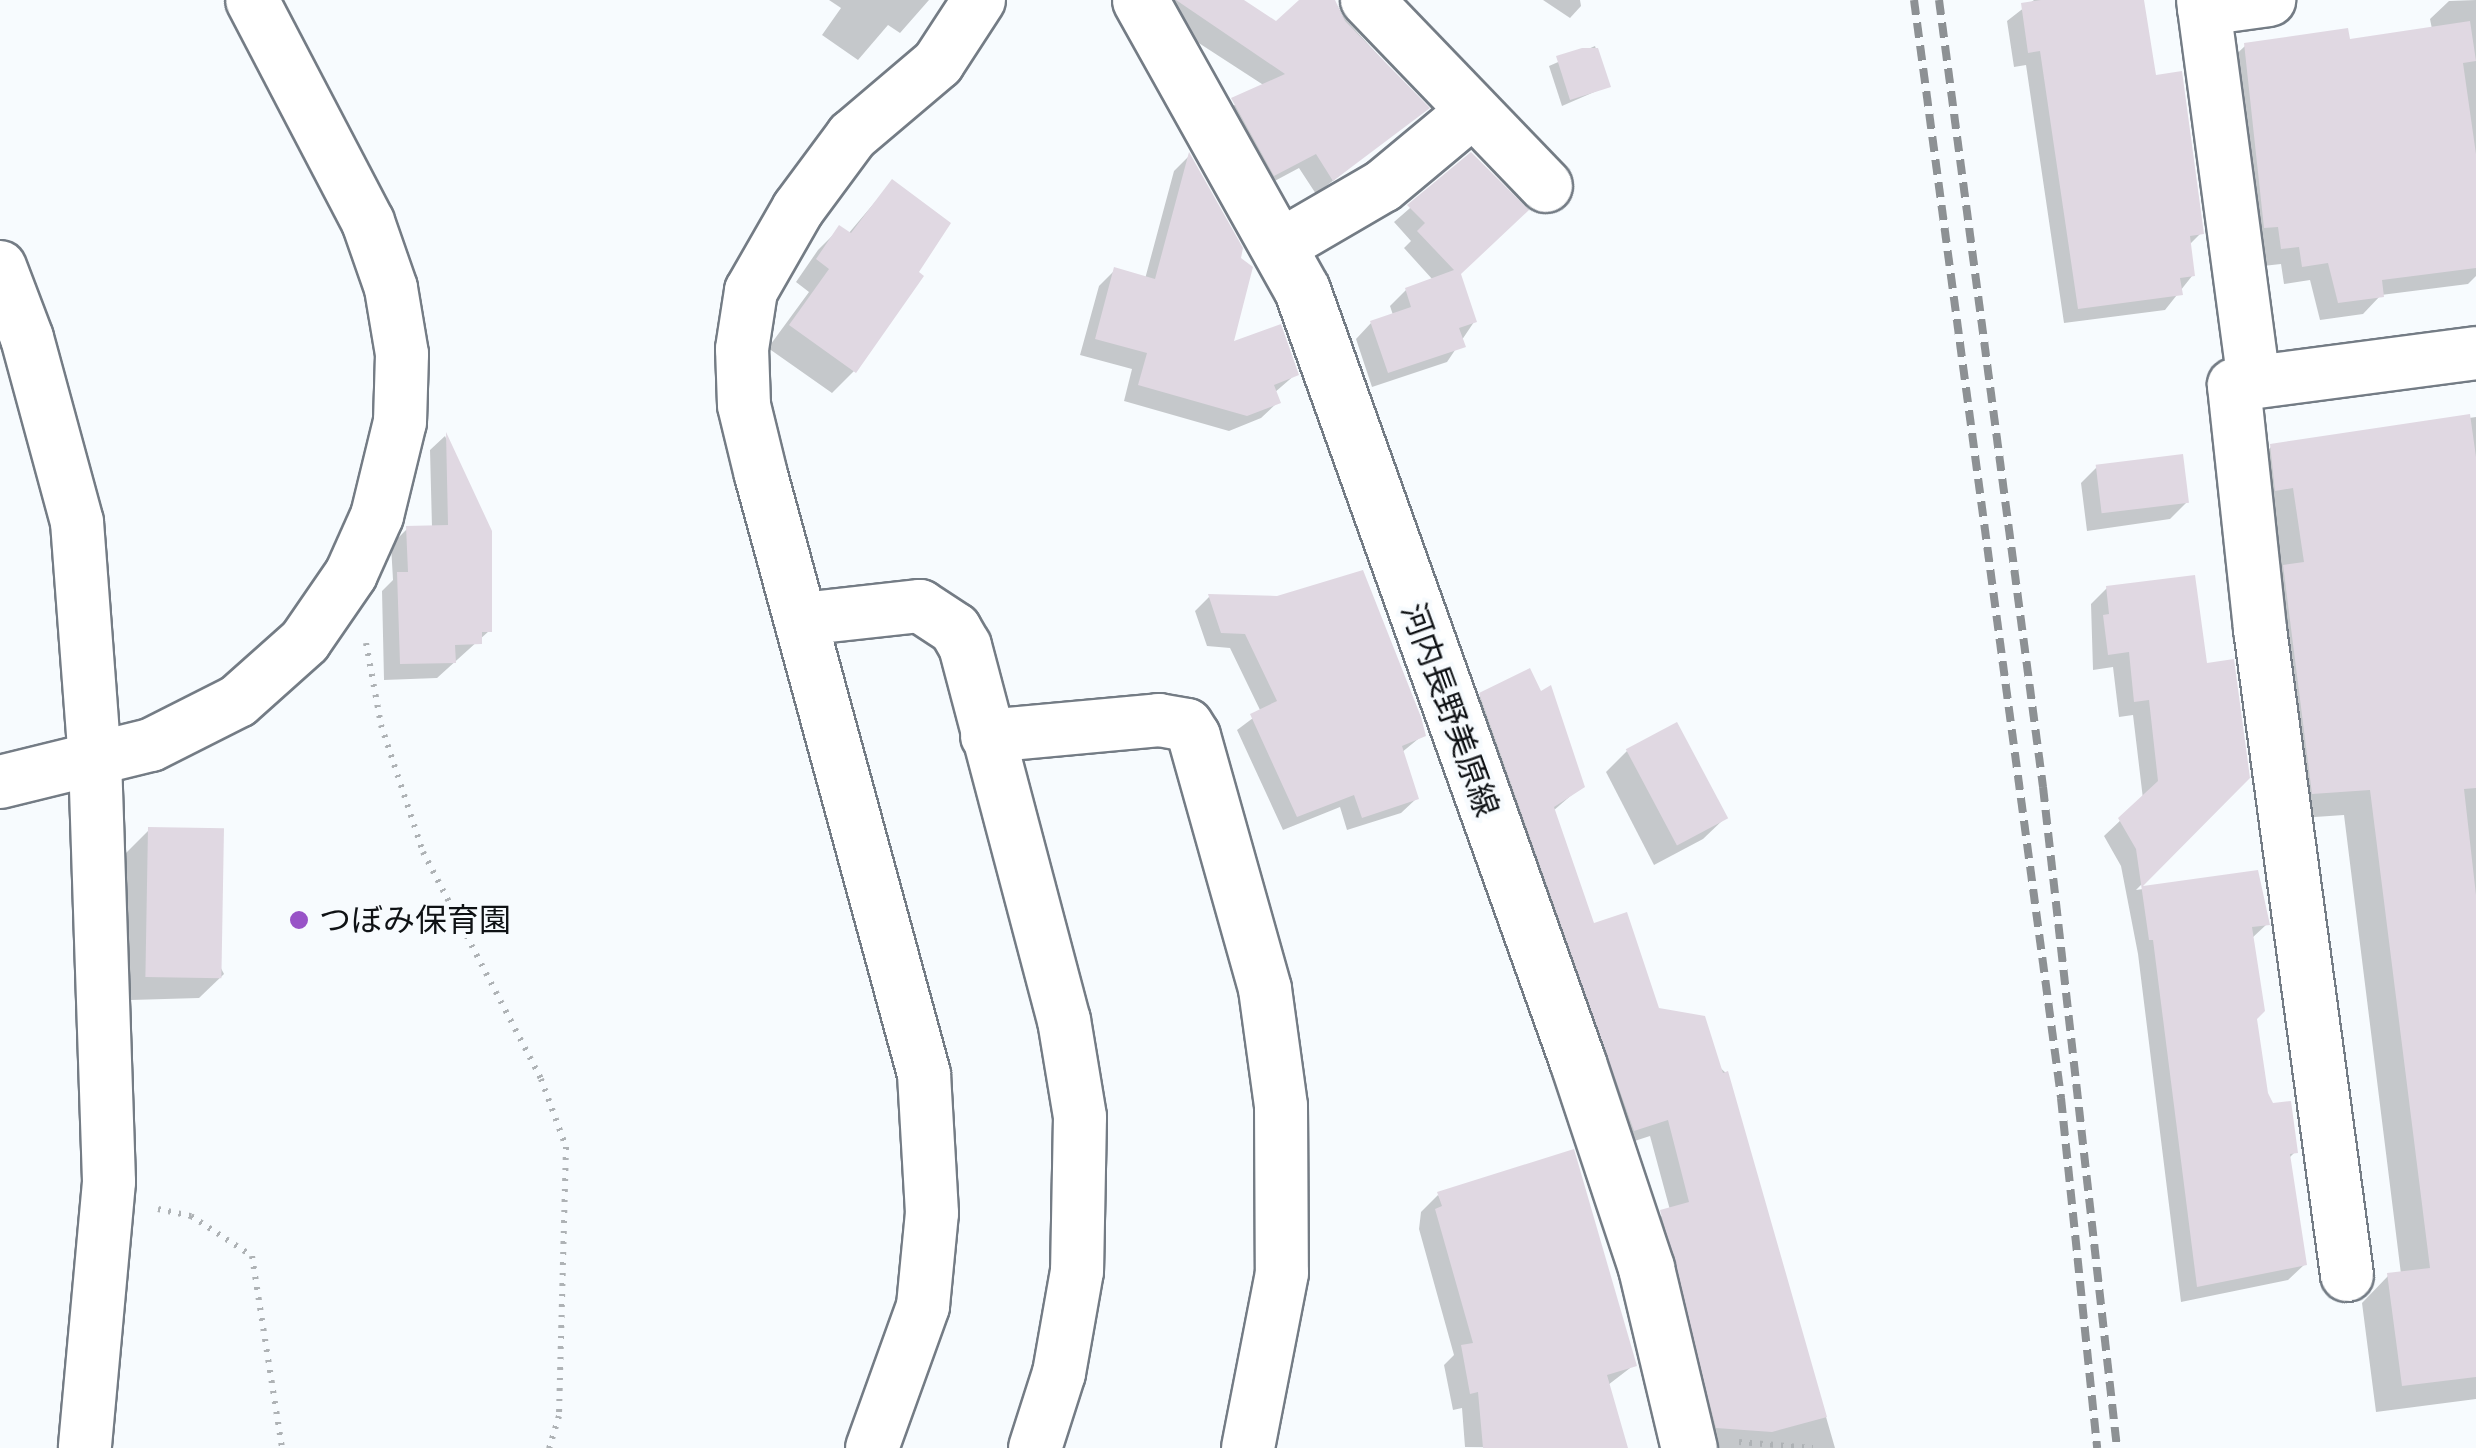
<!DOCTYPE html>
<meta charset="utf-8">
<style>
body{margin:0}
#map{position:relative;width:2476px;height:1448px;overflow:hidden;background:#f7fbfe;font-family:"Archivo Narrow","Noto Sans JP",sans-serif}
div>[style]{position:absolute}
.shadow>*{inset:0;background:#0003}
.building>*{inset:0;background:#e0d8e2;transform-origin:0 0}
.path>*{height:6px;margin-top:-3px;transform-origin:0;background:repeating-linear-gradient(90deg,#aeb2b5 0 2.5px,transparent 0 10.5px)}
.roads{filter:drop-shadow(2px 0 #747c85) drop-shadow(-2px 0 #747c85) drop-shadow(0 2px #747c85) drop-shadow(0 -2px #747c85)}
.minor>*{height:52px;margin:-26px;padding:0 26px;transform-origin:26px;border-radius:26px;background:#fff}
.major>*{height:55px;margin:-27.5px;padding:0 27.5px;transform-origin:27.5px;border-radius:27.5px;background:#fff}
.rail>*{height:8px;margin-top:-4px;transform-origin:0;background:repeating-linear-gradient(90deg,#8d9194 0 15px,transparent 0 23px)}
.dots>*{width:28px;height:28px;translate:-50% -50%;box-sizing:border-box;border:5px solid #f7fbfe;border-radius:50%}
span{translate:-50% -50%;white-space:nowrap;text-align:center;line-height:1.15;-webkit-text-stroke:8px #f7fbfe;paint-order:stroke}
.street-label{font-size:32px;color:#0f1215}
.poi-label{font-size:32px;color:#0f1215}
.left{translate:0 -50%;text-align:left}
</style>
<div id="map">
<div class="shadow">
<div style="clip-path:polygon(829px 0,929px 0,900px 33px,888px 25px,858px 60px,822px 35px,841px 8px)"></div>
<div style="clip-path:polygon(1149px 0,1239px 0,1276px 24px,1302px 0,1328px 0,1426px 108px,1316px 194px,1299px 168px,1258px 190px,1217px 116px,1265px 86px,1171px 25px)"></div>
<div style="clip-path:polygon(1543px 0,1580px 0,1581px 6px,1570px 18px)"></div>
<div style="clip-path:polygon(2034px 0,2142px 0,2153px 78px,2201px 233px,2188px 246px,2192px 276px,2165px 310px,2064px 323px,2026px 65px,2014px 67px,2007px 21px)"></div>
<div style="clip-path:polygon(2476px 0,2476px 276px,2468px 284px,2381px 295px,2363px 314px,2320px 320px,2310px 280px,2284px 284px,2281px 264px,2263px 266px,2226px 64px,2245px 46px,2348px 42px,2432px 29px,2430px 19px,2449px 1px)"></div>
<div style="clip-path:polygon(1595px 46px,1608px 86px,1562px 106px,1549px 66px)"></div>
<div style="clip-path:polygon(1471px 155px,1458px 274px,1474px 322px,1447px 362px,1372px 387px,1356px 339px,1371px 323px,1393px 315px,1390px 306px,1406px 290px,1433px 280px,1404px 248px,1411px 241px,1394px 222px)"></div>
<div style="clip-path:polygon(1189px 156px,1231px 345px,1296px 374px,1274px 393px,1278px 402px,1261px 418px,1229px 431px,1124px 401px,1132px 369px,1080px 355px,1099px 286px,1115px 270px,1145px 279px,1174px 171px)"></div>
<div style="clip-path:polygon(892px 182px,854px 371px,832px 393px,768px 348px,809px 292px,796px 282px,818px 250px,840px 228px,848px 234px)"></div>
<div style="clip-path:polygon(2476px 417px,2476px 1399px,2376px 1412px,2362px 1303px,2388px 1276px,2401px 1274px,2344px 815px,2286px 819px,2245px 473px,2272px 446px)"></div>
<div style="clip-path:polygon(445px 436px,489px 532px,489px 631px,437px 678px,384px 680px,382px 591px,393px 580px,391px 545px,407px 529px,432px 528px,430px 450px)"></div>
<div style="clip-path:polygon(2097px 467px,2187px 502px,2170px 519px,2087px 531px,2081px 483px)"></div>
<div style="clip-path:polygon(2107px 588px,2205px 665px,2247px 777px,2136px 890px,2256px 873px,2267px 924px,2251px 939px,2254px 1018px,2266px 1094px,2295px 1152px,2288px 1159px,2305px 1264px,2288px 1280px,2181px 1302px,2138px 954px,2121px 866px,2104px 836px,2143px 799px,2133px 715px,2119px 717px,2113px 667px,2093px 670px,2091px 604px)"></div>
<div style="clip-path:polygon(1209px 597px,1277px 599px,1423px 735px,1401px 753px,1416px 799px,1401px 813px,1347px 830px,1340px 807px,1283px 830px,1237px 730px,1261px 712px,1230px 648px,1207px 646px,1195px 611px)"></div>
<div style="clip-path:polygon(1481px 695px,1582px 786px,1553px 811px,1593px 926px,1657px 1010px,1727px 1074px,1835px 1448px,1696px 1448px,1643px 1230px,1670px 1210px,1650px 1136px,1616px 1147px,1463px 713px)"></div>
<div style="clip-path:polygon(1627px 751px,1725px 818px,1703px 839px,1654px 865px,1606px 772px)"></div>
<div style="clip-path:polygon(149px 830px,224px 974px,199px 998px,131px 1000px,125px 854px)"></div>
<div style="clip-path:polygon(1438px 1195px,1634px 1365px,1608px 1385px,1625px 1448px,1465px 1447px,1462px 1408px,1453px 1410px,1444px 1365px,1454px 1355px,1419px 1229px,1421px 1212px)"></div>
</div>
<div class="building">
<div style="clip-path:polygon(1176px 0,1244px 0,1276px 21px,1299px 0,1335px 0,1345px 21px,1430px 108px,1333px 181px,1316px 154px,1274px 176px,1231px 98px,1285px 74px)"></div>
<div style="clip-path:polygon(2041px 0,2144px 0,2156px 75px,2182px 71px,2204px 234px,2190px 236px,2195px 276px,2180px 278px,2183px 295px,2078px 309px,2040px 51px,2028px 53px,2021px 3px)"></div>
<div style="clip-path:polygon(2470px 21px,2476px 61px,2463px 63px,2476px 154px,2476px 268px,2382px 280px,2384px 297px,2338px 303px,2328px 263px,2302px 267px,2299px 247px,2281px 249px,2278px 227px,2264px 228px,2244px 43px,2348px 28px,2350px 39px)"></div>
<div style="clip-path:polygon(1582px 48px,1598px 48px,1611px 87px,1570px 100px,1556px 56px)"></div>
<div style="clip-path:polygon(1189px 152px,1243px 248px,1241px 258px,1253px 267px,1234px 341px,1281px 324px,1299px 375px,1274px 385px,1281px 403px,1247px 416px,1138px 385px,1147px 353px,1095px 339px,1114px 267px,1155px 279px)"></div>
<div style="clip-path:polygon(1471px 152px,1529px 210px,1461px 274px,1477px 322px,1459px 328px,1466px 347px,1388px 373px,1370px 321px,1411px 307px,1405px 288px,1454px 270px,1417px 231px,1425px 223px,1407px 205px)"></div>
<div style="clip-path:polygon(892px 179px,951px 223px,919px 272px,924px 276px,856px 373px,789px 325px,829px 269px,816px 259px,839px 225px,851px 233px)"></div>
<div style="clip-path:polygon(2470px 414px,2476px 457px,2476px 788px,2464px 789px,2476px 895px,2476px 1377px,2402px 1386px,2387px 1273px,2430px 1268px,2370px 790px,2312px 794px,2283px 565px,2304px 562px,2293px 488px,2275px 491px,2270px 444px)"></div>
<div style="clip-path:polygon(446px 432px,492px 531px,492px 632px,482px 632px,482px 644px,455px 645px,456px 663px,400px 664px,397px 572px,408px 572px,406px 526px,448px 525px)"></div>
<div style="left:2183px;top:454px;width:49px;height:88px;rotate:83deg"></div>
<div style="clip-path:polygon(1363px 570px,1421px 717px,1426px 736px,1402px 746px,1419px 799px,1362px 818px,1354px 795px,1297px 817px,1250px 714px,1277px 701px,1245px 634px,1221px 633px,1208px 594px,1277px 596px)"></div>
<div style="clip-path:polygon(2195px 575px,2207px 663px,2234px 659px,2250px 778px,2143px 886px,2258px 870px,2270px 925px,2252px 927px,2265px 1011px,2257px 1019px,2268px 1093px,2273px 1103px,2291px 1101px,2298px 1153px,2290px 1154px,2307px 1265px,2197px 1287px,2153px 940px,2149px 940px,2136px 849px,2118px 818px,2158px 781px,2149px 700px,2134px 702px,2129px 652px,2108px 655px,2103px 615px,2109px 614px,2106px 586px)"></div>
<div style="clip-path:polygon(1530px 668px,1541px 691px,1551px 685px,1585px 787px,1554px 807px,1594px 923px,1627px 912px,1659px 1008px,1705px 1016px,1723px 1073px,1728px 1071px,1827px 1417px,1772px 1432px,1716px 1428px,1660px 1210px,1689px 1202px,1668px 1120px,1634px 1131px,1479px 693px)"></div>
<div style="left:1677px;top:722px;width:109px;height:58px;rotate:62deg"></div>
<div style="left:148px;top:827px;width:76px;height:150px;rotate:1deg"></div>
<div style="clip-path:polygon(1574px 1149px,1637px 1366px,1607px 1375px,1628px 1448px,1483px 1448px,1478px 1392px,1470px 1394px,1461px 1345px,1473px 1343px,1435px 1209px,1442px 1206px,1437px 1192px)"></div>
</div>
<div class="path">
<div style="left:366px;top:643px;width:83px;rotate:79.6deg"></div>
<div style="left:381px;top:725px;width:134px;rotate:71.7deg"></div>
<div style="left:423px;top:852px;width:256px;rotate:62.5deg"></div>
<div style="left:541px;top:1079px;width:72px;rotate:69.8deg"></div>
<div style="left:566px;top:1147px;width:269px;rotate:91.5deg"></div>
<div style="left:559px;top:1416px;width:34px;rotate:107deg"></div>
<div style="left:158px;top:1209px;width:34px;rotate:12deg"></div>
<div style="left:191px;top:1216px;width:73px;rotate:33.3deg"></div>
<div style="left:252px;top:1256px;width:194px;rotate:81.1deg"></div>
<div style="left:1739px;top:1442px;width:74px;rotate:4.6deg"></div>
</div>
<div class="roads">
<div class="minor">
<div style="left:1367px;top:0;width:258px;rotate:46.1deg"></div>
<div style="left:2203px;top:0;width:384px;rotate:82.4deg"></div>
<div style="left:2204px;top:9px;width:66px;rotate:-7.9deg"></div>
<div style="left:1278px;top:247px;width:121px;rotate:-30.2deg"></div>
<div style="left:1383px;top:186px;width:117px;rotate:-39.8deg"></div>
<div style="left:0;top:267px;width:76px;rotate:69.2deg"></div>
<div style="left:27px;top:338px;width:191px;rotate:74.8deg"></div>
<div style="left:77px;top:522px;width:238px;rotate:85.7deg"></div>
<div style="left:95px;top:759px;width:423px;rotate:88.1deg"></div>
<div style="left:109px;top:1182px;width:267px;rotate:95.2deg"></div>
<div style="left:802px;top:619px;width:119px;rotate:-6.3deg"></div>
<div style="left:920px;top:606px;width:42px;rotate:33.3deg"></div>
<div style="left:955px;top:629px;width:20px;rotate:60deg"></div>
<div style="left:965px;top:646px;width:387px;rotate:75.2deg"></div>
<div style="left:1064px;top:1020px;width:98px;rotate:80.6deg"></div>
<div style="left:1080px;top:1117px;width:154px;rotate:91.1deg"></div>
<div style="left:1077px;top:1271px;width:104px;rotate:100deg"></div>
<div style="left:1059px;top:1373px;width:79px;rotate:107.7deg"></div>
<div style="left:987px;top:736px;width:173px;rotate:-5.3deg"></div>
<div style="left:1159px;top:720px;width:28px;rotate:10deg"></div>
<div style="left:1187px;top:725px;width:13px;rotate:58deg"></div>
<div style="left:1194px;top:736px;width:263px;rotate:74.3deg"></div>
<div style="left:1265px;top:989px;width:118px;rotate:82.2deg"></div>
<div style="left:1281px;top:1106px;width:167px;rotate:89.7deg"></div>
<div style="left:1282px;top:1273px;width:178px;rotate:101deg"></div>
<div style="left:0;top:782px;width:155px;rotate:-13.8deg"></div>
<div style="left:151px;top:745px;width:97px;rotate:-26.8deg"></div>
<div style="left:238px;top:701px;width:90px;rotate:-41.8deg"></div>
<div style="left:305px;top:641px;width:81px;rotate:-55.5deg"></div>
<div style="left:351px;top:574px;width:64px;rotate:-65.9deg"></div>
<div style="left:377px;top:516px;width:97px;rotate:-76.3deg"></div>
<div style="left:400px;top:422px;width:68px;rotate:-88.3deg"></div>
<div style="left:402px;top:354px;width:67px;rotate:-99.5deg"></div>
<div style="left:391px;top:288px;width:70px;rotate:-109.2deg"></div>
<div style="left:368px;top:222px;width:250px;rotate:-117.6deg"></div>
<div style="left:2347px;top:1275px;width:652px;rotate:-97.67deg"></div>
<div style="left:2260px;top:629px;width:245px;rotate:-96.1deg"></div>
<div style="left:2234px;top:385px;width:244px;rotate:-7.5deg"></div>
<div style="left:872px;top:1448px;width:151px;rotate:-70.2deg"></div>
<div style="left:923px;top:1306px;width:93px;rotate:-84.5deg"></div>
<div style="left:932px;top:1213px;width:139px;rotate:-93.3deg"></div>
<div style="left:924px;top:1074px;width:621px;rotate:-105.22deg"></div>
<div style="left:761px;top:475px;width:72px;rotate:-103.7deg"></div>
<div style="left:744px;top:405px;width:56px;rotate:-92deg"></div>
<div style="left:742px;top:349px;width:59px;rotate:-81.2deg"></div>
<div style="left:751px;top:291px;width:95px;rotate:-60.2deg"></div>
<div style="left:798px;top:209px;width:91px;rotate:-53.5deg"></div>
<div style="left:852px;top:136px;width:113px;rotate:-40.3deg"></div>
<div style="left:938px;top:63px;width:75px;rotate:-56.9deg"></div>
</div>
<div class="major">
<div style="left:1140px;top:0;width:332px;rotate:60.8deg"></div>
<div style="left:1302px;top:290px;width:821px;rotate:70.35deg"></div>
<div style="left:1578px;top:1063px;width:216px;rotate:71.6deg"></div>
<div style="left:1646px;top:1268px;width:185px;rotate:76.6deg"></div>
</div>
</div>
<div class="rail">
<div style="left:1914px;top:0;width:1108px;rotate:82.37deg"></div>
<div style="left:2061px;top:1098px;width:352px;rotate:84.1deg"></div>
<div style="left:1939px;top:0;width:794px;rotate:82.47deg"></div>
<div style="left:2043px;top:787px;width:665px;rotate:83.61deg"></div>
</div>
<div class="dots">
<div style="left:299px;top:920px;background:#9853c7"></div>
</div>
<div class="street-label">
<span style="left:1450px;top:710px;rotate:70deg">河内長野美原線</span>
</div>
<div class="poi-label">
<span class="left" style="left:319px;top:920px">つぼみ保育園</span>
</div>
</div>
